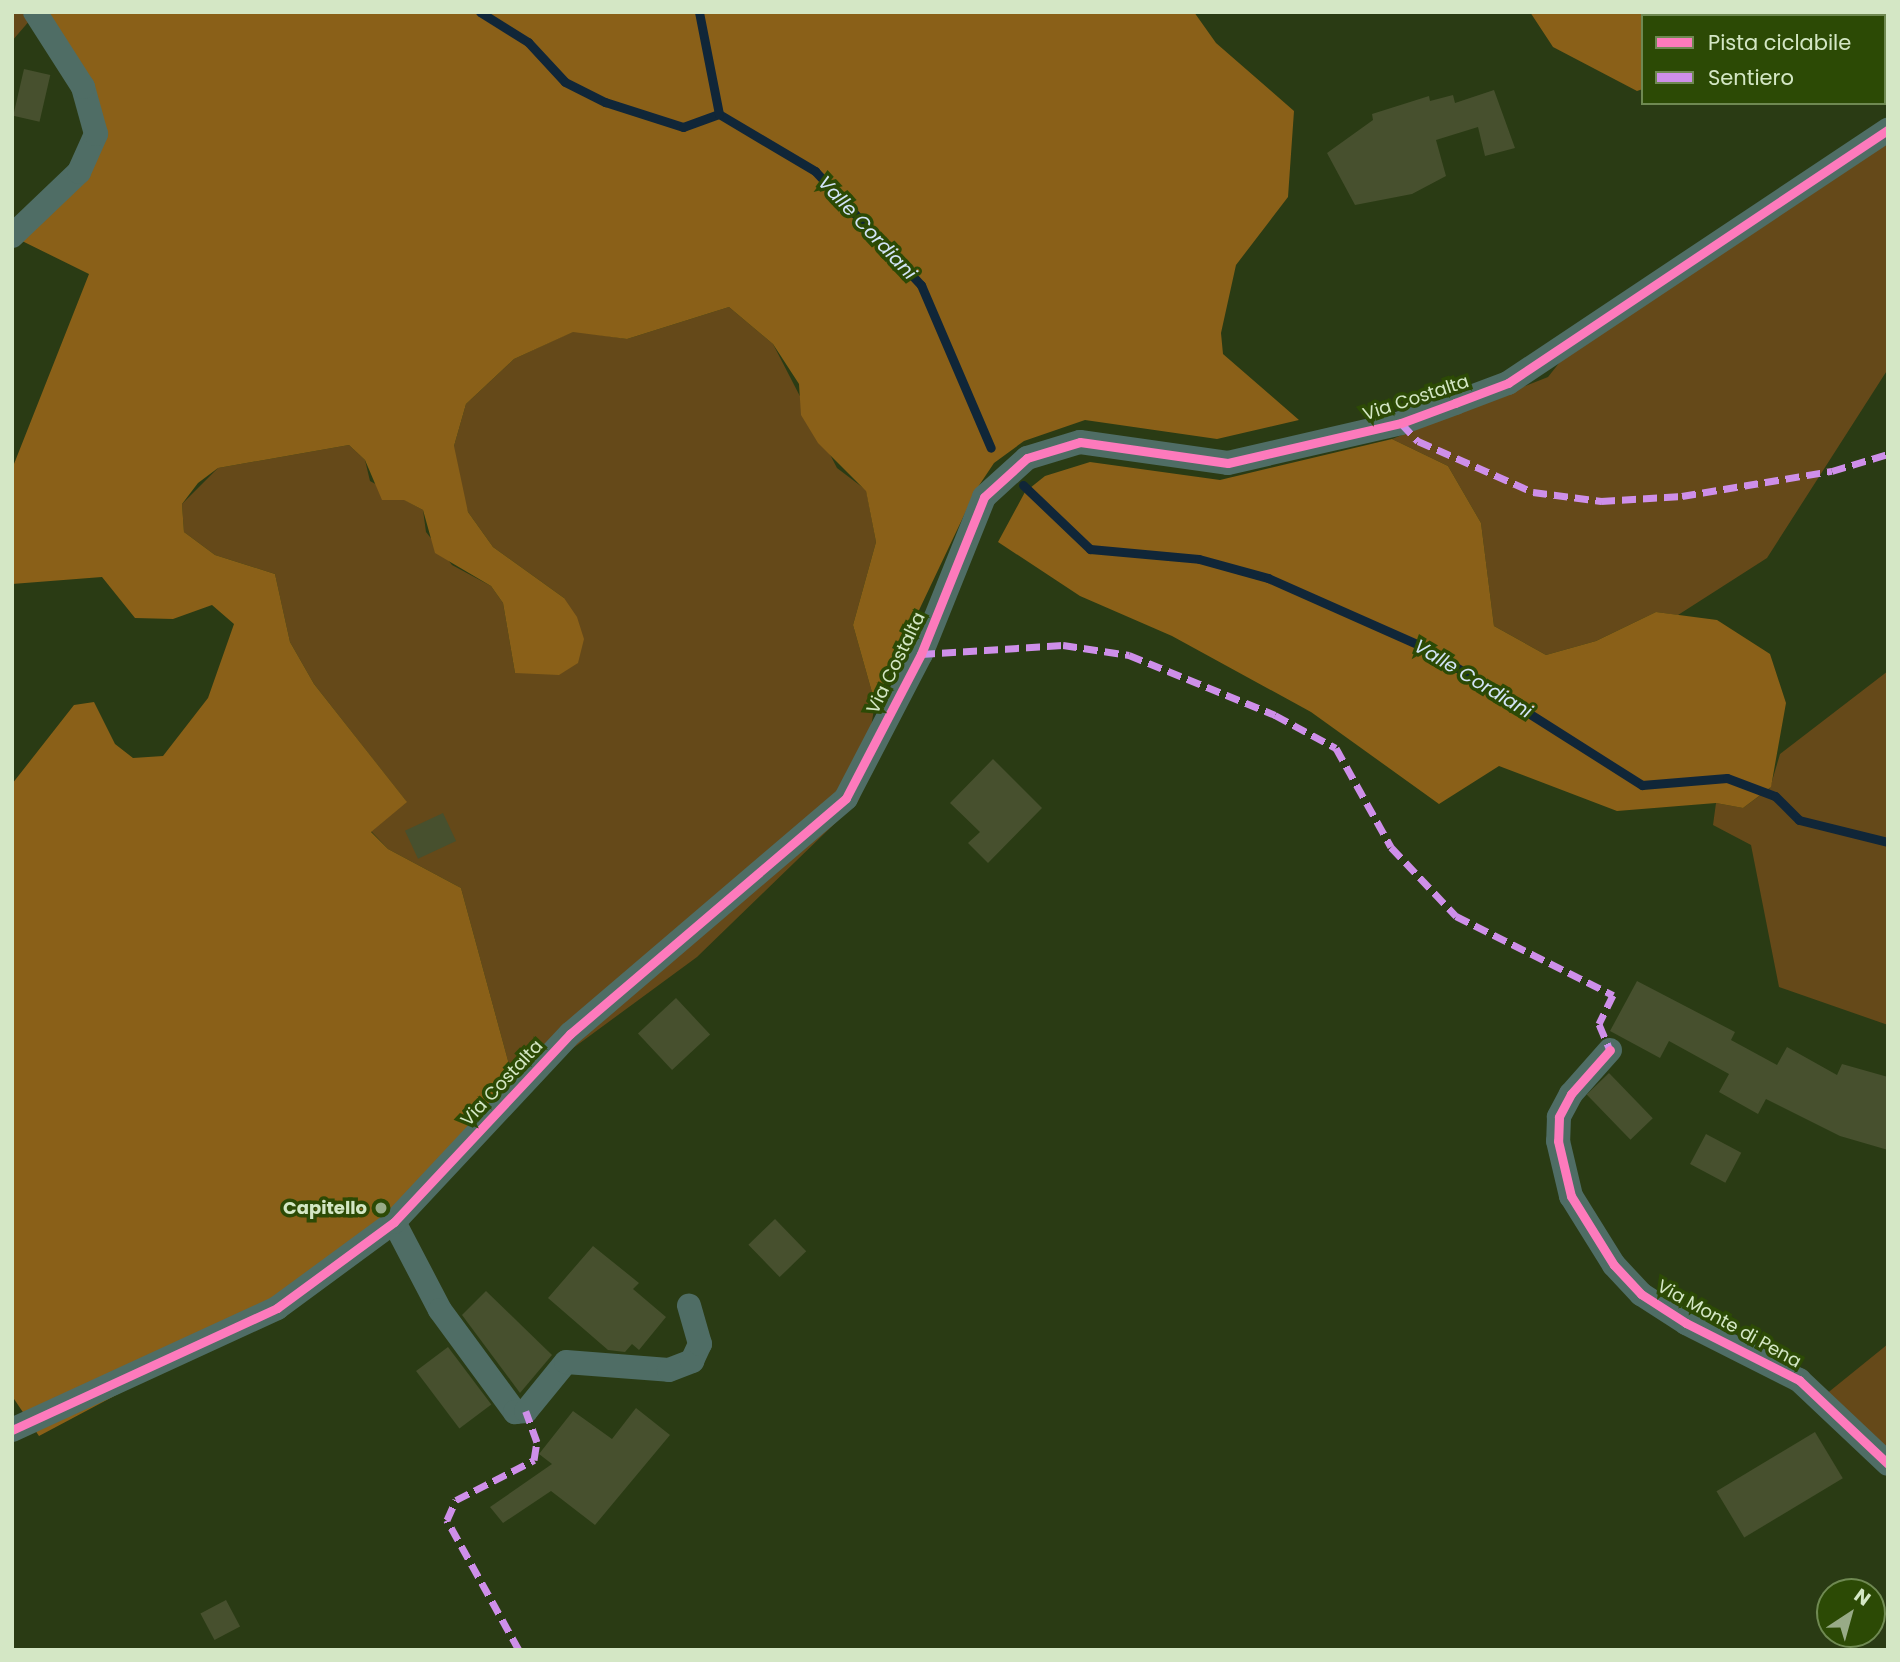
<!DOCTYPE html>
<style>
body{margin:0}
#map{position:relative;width:1900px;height:1662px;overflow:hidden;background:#2a3b14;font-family:Poppins,sans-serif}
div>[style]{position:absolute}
.green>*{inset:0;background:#654919}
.forest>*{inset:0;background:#8a6018}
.stream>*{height:9px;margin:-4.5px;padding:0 4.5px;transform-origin:4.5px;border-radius:4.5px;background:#102638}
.building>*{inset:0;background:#47502e;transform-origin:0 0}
.street>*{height:24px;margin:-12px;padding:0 12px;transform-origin:12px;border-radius:12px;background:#4f6d65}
.quiet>*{height:7px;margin-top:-3.5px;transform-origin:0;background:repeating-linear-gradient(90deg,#ce8fe9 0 14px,transparent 0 21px)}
.cycleway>*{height:9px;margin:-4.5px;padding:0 4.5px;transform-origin:4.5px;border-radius:4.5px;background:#fd7abc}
.dots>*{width:19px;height:19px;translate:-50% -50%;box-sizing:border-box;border:4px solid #2c4a05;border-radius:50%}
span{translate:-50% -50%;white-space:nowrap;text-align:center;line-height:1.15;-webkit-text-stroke:7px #2c4a05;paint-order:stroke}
.street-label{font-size:18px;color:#d4e7c5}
.poi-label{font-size:18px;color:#d4e7c5;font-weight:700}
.right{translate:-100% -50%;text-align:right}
.water-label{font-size:19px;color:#d3e4f8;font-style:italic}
.frame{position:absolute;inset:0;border:14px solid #d4e7c5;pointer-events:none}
.legend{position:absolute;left:1641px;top:14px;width:245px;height:91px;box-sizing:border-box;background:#2c4a05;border:2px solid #6f8952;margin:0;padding:9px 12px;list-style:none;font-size:21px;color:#d4e7c5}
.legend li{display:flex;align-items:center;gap:14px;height:35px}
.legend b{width:35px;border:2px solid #6f8952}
.north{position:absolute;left:1816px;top:1578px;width:70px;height:70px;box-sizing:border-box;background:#2c4a05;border:2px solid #6f8952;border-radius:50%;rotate:36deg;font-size:19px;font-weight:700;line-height:28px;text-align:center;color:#d4e7c5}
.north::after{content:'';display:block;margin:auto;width:24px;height:32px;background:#98ab87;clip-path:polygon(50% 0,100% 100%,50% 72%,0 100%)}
</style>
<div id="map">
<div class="green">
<div style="clip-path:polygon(12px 12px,37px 12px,12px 41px)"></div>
<div style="clip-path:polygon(1888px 128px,1888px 369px,1767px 558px,1678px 615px,1656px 612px,1596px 641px,1546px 655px,1494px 626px,1481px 523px,1448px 466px,1392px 439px,1548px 377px,1594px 319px)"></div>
<div style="clip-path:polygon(729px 307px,773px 344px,837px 468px,866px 490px,876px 542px,853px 625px,875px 703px,859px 800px,697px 957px,516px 1090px,461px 888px,388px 849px,371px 831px,406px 801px,314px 684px,290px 642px,275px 574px,215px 555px,184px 532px,182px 504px,218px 468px,349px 445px,365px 460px,370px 481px,423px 510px,426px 532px,452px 565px,491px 586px,503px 603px,515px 673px,564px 598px,493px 547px,468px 512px,454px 472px,454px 446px,466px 404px,514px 359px,574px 331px,627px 339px)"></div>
<div style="clip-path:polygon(1888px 671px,1888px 1025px,1779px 987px,1751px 845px,1713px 825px,1716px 803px,1743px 808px,1770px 788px,1780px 754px)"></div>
<div style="clip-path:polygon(1888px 1344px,1888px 1454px,1825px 1395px)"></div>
</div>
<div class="forest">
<div style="clip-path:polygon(43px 12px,1194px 12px,1216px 43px,1294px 111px,1288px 197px,1236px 265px,1221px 333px,1223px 354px,1299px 420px,1217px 439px,1085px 420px,1024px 441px,994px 463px,976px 490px,875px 703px,853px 625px,876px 542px,866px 491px,818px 443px,801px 415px,799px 384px,773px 344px,729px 307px,627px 339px,573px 332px,514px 359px,466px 404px,454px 446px,468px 512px,493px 547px,564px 598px,577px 617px,584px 639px,578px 663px,559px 675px,515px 673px,503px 603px,491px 586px,435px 553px,423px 510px,404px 500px,382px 500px,365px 460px,349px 445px,218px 468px,198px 483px,182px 504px,184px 532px,215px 555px,275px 574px,290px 642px,314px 684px,407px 802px,371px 832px,388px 849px,461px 888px,516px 1090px,299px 1298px,39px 1436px,12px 1396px,12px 784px,74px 705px,94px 702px,115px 744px,133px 758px,163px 756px,208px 698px,234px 624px,212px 605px,173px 619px,135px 618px,102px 577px,12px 584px,12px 469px,89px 274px,18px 239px,107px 133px)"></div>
<div style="clip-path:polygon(1530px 12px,1729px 12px,1730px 16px,1643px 16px,1643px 89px,1637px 91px,1553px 47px)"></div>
<div style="clip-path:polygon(1392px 439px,1448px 466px,1481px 523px,1494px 626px,1546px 655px,1596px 641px,1656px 612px,1717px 620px,1770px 654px,1786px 703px,1771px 787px,1743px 808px,1716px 803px,1617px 811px,1499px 766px,1439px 804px,1311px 712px,1172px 636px,1080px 596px,998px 542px,1025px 492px,1045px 476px,1090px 462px,1220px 480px)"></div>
</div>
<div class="stream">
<div style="left:480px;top:12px;width:57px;rotate:32deg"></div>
<div style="left:528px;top:42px;width:54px;rotate:47.2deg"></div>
<div style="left:565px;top:82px;width:45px;rotate:26.6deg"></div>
<div style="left:605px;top:102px;width:82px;rotate:17.8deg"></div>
<div style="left:683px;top:127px;width:38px;rotate:-20deg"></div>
<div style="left:719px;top:114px;width:112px;rotate:30.7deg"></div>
<div style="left:815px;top:171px;width:156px;rotate:47.1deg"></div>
<div style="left:921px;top:285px;width:177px;rotate:66.8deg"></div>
<div style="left:699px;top:12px;width:104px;rotate:78.9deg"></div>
<div style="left:1023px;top:485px;width:93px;rotate:43.7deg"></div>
<div style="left:1090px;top:549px;width:109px;rotate:5.2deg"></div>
<div style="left:1199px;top:559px;width:72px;rotate:15.4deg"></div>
<div style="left:1268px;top:578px;width:173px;rotate:23.9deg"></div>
<div style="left:1426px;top:648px;width:256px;rotate:32.4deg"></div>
<div style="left:1642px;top:785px;width:85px;rotate:-4.7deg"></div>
<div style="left:1727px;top:778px;width:51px;rotate:20.6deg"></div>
<div style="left:1775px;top:796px;width:34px;rotate:45deg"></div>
<div style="left:1799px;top:820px;width:92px;rotate:13.9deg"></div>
</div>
<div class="building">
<div style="left:24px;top:69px;width:27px;height:48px;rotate:13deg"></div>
<div style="clip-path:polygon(1494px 90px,1515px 148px,1485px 156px,1478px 127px,1436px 140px,1446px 176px,1412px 194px,1355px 205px,1327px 153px,1373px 120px,1372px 114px,1429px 96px,1430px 101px,1453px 95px,1455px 103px)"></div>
<div style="clip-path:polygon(993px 759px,1042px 808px,988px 863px,968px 843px,980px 832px,950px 803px)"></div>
<div style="left:443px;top:813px;width:31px;height:42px;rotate:65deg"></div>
<div style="clip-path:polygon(1637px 981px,1735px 1032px,1731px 1040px,1777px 1065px,1787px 1047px,1837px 1075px,1842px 1064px,1888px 1077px,1888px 1150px,1840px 1136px,1766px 1099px,1758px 1114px,1719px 1092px,1729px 1074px,1669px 1041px,1660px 1058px,1610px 1031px)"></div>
<div style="left:676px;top:998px;width:50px;height:52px;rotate:47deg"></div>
<div style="left:1609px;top:1073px;width:63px;height:31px;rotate:46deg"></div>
<div style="left:1706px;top:1134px;width:40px;height:34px;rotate:28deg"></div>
<div style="left:775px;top:1219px;width:45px;height:37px;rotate:46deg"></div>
<div style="clip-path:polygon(593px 1246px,639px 1283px,633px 1289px,666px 1317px,639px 1350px,632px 1344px,625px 1352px,608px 1350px,548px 1298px)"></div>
<div style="clip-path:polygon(486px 1291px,552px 1355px,520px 1393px,462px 1315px)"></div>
<div style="left:448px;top:1347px;width:72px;height:40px;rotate:53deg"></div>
<div style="clip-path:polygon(636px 1408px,670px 1435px,595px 1525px,551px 1491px,503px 1523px,490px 1507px,552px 1464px,539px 1454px,573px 1411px,612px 1439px)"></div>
<div style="left:1815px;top:1432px;width:54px;height:115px;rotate:59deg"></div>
<div style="left:226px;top:1600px;width:30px;height:29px;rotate:62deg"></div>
</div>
<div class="street">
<div style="left:12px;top:236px;width:93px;rotate:-43.7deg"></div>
<div style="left:79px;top:172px;width:42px;rotate:-65.9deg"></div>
<div style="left:96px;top:134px;width:49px;rotate:-105.5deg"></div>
<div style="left:83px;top:87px;width:89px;rotate:-122.6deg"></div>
<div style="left:1610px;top:1050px;width:59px;rotate:131.6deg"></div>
<div style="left:1571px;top:1094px;width:26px;rotate:118deg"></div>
<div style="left:1559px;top:1117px;width:24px;rotate:92deg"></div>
<div style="left:1558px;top:1141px;width:57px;rotate:76.7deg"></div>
<div style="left:1571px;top:1196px;width:81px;rotate:58.1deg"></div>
<div style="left:1614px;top:1265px;width:40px;rotate:47deg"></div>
<div style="left:1641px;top:1294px;width:54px;rotate:32.8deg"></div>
<div style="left:1686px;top:1323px;width:127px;rotate:26.8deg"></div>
<div style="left:1799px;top:1380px;width:122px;rotate:43.3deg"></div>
<div style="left:394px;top:1222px;width:99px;rotate:62.4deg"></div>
<div style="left:440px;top:1310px;width:127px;rotate:53.7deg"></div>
<div style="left:515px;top:1412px;width:11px;rotate:-5deg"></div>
<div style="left:526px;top:1411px;width:63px;rotate:-50.8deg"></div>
<div style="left:566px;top:1362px;width:103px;rotate:4.4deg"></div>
<div style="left:669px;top:1370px;width:25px;rotate:-21deg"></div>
<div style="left:692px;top:1361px;width:19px;rotate:-65deg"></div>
<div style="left:700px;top:1344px;width:40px;rotate:-106deg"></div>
<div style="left:12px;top:1430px;width:292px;rotate:-24.7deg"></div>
<div style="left:277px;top:1308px;width:145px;rotate:-36.3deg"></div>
<div style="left:394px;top:1222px;width:258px;rotate:-46.9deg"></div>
<div style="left:570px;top:1034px;width:363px;rotate:-40.5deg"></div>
<div style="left:846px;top:798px;width:162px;rotate:-62.5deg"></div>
<div style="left:921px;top:654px;width:169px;rotate:-68.1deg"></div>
<div style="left:984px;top:497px;width:58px;rotate:-42.2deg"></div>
<div style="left:1027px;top:458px;width:55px;rotate:-16.8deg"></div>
<div style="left:1080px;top:442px;width:149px;rotate:8.1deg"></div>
<div style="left:1228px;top:463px;width:178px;rotate:-13deg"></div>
<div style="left:1401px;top:423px;width:58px;rotate:-20.3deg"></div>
<div style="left:1455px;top:403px;width:57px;rotate:-20.7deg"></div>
<div style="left:1508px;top:383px;width:457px;rotate:-33.7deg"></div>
</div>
<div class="quiet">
<div style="left:1401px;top:423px;width:25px;rotate:47deg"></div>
<div style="left:1418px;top:441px;width:126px;rotate:23.9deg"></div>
<div style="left:1533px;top:492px;width:69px;rotate:7.5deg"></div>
<div style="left:1601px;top:501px;width:81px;rotate:-3.5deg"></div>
<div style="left:1682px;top:496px;width:152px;rotate:-9.5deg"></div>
<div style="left:1832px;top:471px;width:59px;rotate:-16.9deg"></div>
<div style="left:921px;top:654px;width:142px;rotate:-3.6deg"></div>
<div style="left:1063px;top:645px;width:67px;rotate:8.6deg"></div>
<div style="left:1129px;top:655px;width:158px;rotate:22.3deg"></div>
<div style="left:1275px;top:715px;width:69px;rotate:28.4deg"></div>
<div style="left:1336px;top:748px;width:113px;rotate:60.9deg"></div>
<div style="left:1391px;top:847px;width:95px;rotate:46.7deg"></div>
<div style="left:1456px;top:916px;width:176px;rotate:26.7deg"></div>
<div style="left:1613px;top:995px;width:32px;rotate:116deg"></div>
<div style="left:1599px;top:1024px;width:28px;rotate:67deg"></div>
<div style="left:519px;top:1650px;width:149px;rotate:-119deg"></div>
<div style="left:447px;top:1520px;width:22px;rotate:-66deg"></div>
<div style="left:456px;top:1500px;width:88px;rotate:-27.1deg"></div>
<div style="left:534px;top:1460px;width:18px;rotate:-81deg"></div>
<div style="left:537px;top:1442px;width:33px;rotate:-110deg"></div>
</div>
<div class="cycleway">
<div style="left:1610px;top:1050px;width:59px;rotate:131.6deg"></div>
<div style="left:1571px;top:1094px;width:26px;rotate:118deg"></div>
<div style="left:1559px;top:1117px;width:24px;rotate:92deg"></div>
<div style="left:1558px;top:1141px;width:57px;rotate:76.7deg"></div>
<div style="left:1571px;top:1196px;width:81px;rotate:58.1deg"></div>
<div style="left:1614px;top:1265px;width:40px;rotate:47deg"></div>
<div style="left:1641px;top:1294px;width:54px;rotate:32.8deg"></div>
<div style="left:1686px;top:1323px;width:127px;rotate:26.8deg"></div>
<div style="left:1799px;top:1380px;width:122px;rotate:43.3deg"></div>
<div style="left:12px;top:1430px;width:292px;rotate:-24.7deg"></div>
<div style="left:277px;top:1308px;width:145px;rotate:-36.3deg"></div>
<div style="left:394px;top:1222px;width:258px;rotate:-46.9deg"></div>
<div style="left:570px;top:1034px;width:363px;rotate:-40.5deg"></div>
<div style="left:846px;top:798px;width:162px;rotate:-62.5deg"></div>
<div style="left:921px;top:654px;width:169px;rotate:-68.1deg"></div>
<div style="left:984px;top:497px;width:58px;rotate:-42.2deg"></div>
<div style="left:1027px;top:458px;width:55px;rotate:-16.8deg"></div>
<div style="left:1080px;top:442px;width:149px;rotate:8.1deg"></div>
<div style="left:1228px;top:463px;width:178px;rotate:-13deg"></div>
<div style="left:1401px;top:423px;width:58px;rotate:-20.3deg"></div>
<div style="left:1455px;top:403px;width:57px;rotate:-20.7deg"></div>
<div style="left:1508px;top:383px;width:457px;rotate:-33.7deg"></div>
</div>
<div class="dots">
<div style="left:381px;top:1208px;background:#98ab87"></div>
</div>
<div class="street-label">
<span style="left:1416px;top:398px;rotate:-18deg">Via Costalta</span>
<span style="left:896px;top:663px;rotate:-64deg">Via Costalta</span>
<span style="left:502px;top:1083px;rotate:-47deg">Via Costalta</span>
<span style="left:1729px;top:1324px;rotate:29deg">Via Monte di Pena</span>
</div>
<div class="poi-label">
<span class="right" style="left:367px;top:1208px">Capitello</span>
</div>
<div class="water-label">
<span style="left:867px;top:228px;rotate:47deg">Valle Cordiani</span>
<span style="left:1473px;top:679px;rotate:31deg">Valle Cordiani</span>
</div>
<div class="frame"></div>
<ul class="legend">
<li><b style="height:9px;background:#fd7abc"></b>Pista ciclabile</li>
<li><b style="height:9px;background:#ce8fe9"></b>Sentiero</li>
</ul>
<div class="north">N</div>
</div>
